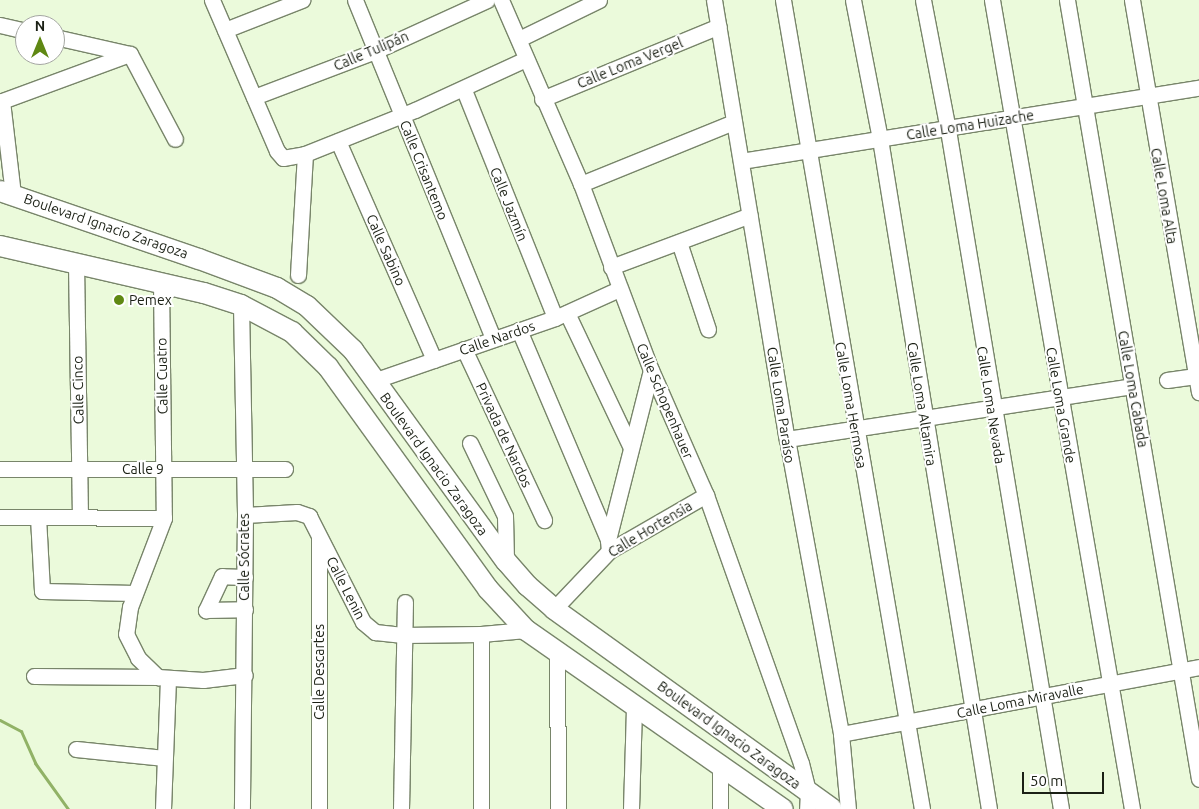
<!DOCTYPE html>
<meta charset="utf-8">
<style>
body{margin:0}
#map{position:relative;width:1199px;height:809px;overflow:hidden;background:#ebfadb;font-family:Ubuntu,sans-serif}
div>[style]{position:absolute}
.stream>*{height:3px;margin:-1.5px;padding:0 1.5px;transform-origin:1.5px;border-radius:1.5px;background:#91b266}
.roads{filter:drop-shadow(1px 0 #78856a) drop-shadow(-1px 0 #78856a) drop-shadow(0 1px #78856a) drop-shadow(0 -1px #78856a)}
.minor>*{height:15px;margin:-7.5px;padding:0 7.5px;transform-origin:7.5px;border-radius:7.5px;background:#fff}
.major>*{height:20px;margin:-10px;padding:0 10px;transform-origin:10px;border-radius:10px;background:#fff}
.dots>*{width:14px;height:14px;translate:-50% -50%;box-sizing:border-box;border:2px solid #fff;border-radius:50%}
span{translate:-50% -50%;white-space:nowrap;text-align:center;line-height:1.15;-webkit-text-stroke:4px #fff;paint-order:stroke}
.street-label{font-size:14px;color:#1b2015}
.poi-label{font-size:14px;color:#1b2015}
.left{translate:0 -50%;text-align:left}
.north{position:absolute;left:15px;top:15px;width:50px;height:50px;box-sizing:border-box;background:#fff;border:1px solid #a4a6a1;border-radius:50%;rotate:0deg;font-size:14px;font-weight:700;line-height:20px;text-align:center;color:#1b2015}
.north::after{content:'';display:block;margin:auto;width:18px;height:22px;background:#5f8813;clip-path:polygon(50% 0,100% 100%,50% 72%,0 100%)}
.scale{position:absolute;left:1022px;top:772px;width:82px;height:22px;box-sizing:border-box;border:2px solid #1b2015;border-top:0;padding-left:6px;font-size:15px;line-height:18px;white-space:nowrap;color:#1b2015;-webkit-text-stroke:4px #fff;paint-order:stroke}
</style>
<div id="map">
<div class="stream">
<div style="left:0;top:720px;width:24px;rotate:28deg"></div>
<div style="left:21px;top:731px;width:35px;rotate:66deg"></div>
<div style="left:35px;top:763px;width:57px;rotate:54.3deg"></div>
</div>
<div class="roads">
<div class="minor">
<div style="left:212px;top:0;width:164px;rotate:66.7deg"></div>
<div style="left:277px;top:151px;width:9px;rotate:49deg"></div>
<div style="left:283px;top:158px;width:22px;rotate:-10deg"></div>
<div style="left:305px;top:154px;width:118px;rotate:-21.8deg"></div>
<div style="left:415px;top:110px;width:122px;rotate:-24.7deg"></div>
<div style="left:355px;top:0;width:366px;rotate:67.8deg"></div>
<div style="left:501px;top:0;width:201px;rotate:66.5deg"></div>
<div style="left:581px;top:184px;width:199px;rotate:69.4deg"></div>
<div style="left:651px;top:370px;width:137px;rotate:66.3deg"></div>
<div style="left:706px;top:495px;width:284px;rotate:70.5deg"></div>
<div style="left:801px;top:763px;width:30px;rotate:76deg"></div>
<div style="left:808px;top:792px;width:17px;rotate:93deg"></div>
<div style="left:714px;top:0;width:445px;rotate:80.6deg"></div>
<div style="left:787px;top:439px;width:300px;rotate:79.6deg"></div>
<div style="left:841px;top:734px;width:75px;rotate:84.7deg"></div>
<div style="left:783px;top:0;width:821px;rotate:80.25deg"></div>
<div style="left:853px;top:0;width:142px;rotate:79deg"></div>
<div style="left:880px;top:139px;width:679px;rotate:80.76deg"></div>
<div style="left:923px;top:0;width:132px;rotate:79.1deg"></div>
<div style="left:948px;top:130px;width:688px;rotate:80.55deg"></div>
<div style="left:992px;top:0;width:821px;rotate:80.18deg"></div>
<div style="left:1067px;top:0;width:790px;rotate:80.38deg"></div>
<div style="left:1132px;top:0;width:398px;rotate:80.3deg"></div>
<div style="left:0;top:25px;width:26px;rotate:13deg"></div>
<div style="left:225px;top:30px;width:83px;rotate:-21.3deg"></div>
<div style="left:55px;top:37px;width:77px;rotate:12.8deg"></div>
<div style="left:519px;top:39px;width:89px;rotate:-26deg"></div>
<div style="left:130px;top:54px;width:96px;rotate:62.1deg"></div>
<div style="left:464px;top:90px;width:245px;rotate:68.2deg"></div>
<div style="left:254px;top:97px;width:129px;rotate:-20.8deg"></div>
<div style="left:375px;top:51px;width:123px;rotate:-24.5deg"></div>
<div style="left:542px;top:99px;width:191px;rotate:-22.4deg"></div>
<div style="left:2px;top:101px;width:136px;rotate:-20.2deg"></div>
<div style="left:2px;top:101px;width:94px;rotate:83.3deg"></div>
<div style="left:338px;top:141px;width:239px;rotate:66.3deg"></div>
<div style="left:741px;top:161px;width:464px;rotate:-9.1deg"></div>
<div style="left:581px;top:184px;width:165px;rotate:-22.1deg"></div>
<div style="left:679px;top:242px;width:92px;rotate:71.6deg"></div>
<div style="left:76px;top:263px;width:253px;rotate:89.1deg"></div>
<div style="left:611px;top:267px;width:148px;rotate:-20.5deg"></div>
<div style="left:298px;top:275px;width:121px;rotate:-86.7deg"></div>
<div style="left:161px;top:283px;width:235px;rotate:89.3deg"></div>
<div style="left:164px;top:518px;width:95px;rotate:110.9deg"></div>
<div style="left:130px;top:607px;width:27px;rotate:98deg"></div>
<div style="left:126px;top:634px;width:27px;rotate:63deg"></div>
<div style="left:138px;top:658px;width:28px;rotate:44deg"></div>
<div style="left:158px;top:677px;width:45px;rotate:3.8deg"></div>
<div style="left:203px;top:680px;width:42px;rotate:-6.8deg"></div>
<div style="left:241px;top:305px;width:210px;rotate:88.9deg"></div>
<div style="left:245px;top:515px;width:294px;rotate:90.6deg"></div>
<div style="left:567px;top:313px;width:149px;rotate:64.6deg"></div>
<div style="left:519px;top:330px;width:228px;rotate:67deg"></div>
<div style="left:608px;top:540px;width:11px;rotate:85deg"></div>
<div style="left:464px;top:349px;width:189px;rotate:64.9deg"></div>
<div style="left:1167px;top:380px;width:29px;rotate:-8deg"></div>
<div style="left:373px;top:381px;width:193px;rotate:-19.1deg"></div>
<div style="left:555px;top:318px;width:70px;rotate:-24.4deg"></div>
<div style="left:787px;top:439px;width:349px;rotate:-8.7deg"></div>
<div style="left:470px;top:443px;width:81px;rotate:64.4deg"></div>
<div style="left:505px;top:516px;width:45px;rotate:88.7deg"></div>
<div style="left:0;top:469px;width:285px"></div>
<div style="left:245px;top:515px;width:52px;rotate:-3.3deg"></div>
<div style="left:297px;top:512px;width:13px;rotate:18deg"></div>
<div style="left:309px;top:516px;width:119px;rotate:63deg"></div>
<div style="left:363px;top:622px;width:16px;rotate:40deg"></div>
<div style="left:375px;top:632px;width:28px;rotate:6deg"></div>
<div style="left:403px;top:635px;width:78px;rotate:-0.7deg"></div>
<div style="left:481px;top:634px;width:45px;rotate:-5.1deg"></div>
<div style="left:0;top:517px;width:164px;rotate:0.3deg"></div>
<div style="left:38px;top:517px;width:74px;rotate:86.9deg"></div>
<div style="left:42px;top:591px;width:93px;rotate:1.2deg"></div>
<div style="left:608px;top:540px;width:175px;rotate:-75.8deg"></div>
<div style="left:245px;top:577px;width:23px;rotate:-178deg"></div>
<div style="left:222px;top:576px;width:38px;rotate:115deg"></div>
<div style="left:206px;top:610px;width:39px;rotate:-1deg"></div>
<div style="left:554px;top:609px;width:80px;rotate:-46.5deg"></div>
<div style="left:609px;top:551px;width:112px;rotate:-30deg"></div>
<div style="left:481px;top:634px;width:175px;rotate:90deg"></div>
<div style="left:557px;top:653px;width:156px;rotate:89.6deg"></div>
<div style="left:34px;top:676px;width:124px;rotate:0.5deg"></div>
<div style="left:841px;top:734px;width:364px;rotate:-10.6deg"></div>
<div style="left:76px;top:749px;width:89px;rotate:5.8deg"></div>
<div style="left:163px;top:809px;width:129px;rotate:-87.8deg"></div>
<div style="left:319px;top:809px;width:271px;rotate:-90deg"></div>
<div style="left:401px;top:809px;width:207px;rotate:-88.9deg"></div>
<div style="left:631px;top:809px;width:102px;rotate:-88.3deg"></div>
<div style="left:720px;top:809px;width:44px;rotate:-90deg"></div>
</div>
<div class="major">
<div style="left:0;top:191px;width:210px;rotate:18.9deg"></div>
<div style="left:199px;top:259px;width:83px;rotate:20.4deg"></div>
<div style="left:277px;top:288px;width:35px;rotate:31deg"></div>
<div style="left:307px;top:306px;width:64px;rotate:43.7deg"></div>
<div style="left:353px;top:350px;width:261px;rotate:54.1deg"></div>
<div style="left:506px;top:561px;width:33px;rotate:49deg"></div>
<div style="left:528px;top:586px;width:35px;rotate:41deg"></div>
<div style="left:554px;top:609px;width:342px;rotate:35.7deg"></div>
<div style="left:0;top:246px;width:209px;rotate:13deg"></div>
<div style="left:204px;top:293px;width:39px;rotate:18deg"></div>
<div style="left:241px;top:305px;width:58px;rotate:27.9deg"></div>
<div style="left:292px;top:332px;width:50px;rotate:44.2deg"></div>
<div style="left:328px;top:367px;width:274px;rotate:54.2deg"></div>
<div style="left:488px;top:589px;width:56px;rotate:47.2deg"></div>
<div style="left:526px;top:630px;width:313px;rotate:34.9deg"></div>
</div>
</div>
<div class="dots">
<div style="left:119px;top:300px;background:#5f8813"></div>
</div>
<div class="street-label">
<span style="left:371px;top:51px;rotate:-23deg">Calle Tulipán</span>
<span style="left:630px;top:63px;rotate:-22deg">Calle Loma Vergel</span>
<span style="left:970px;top:125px;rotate:-9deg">Calle Loma Huizache</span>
<span style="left:424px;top:170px;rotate:68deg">Calle Crisantemo</span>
<span style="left:1164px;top:196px;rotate:80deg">Calle Loma Alta</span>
<span style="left:509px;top:204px;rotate:68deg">Calle Jazmín</span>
<span style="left:106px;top:226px;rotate:19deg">Boulevard Ignacio Zaragoza</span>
<span style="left:386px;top:250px;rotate:66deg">Calle Sabino</span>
<span style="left:497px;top:338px;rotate:-19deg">Calle Nardos</span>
<span style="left:162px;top:376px;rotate:-91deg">Calle Cuatro</span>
<span style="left:1133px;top:389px;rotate:80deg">Calle Loma Cabada</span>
<span style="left:78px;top:390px;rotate:-91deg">Calle Cinco</span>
<span style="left:665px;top:401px;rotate:67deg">Calle Schopenhauer</span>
<span style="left:922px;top:404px;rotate:81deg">Calle Loma Altamira</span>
<span style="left:781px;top:405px;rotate:81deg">Calle Loma Paraíso</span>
<span style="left:851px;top:405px;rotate:80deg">Calle Loma Hermosa</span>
<span style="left:991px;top:405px;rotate:81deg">Calle Loma Nevada</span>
<span style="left:1061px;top:405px;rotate:80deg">Calle Loma Grande</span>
<span style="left:504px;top:435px;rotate:65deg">Privada de Nardos</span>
<span style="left:434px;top:464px;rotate:54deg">Boulevard Ignacio Zaragoza</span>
<span style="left:143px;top:469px">Calle 9</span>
<span style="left:650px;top:529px;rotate:-31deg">Calle Hortensia</span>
<span style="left:244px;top:557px;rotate:-90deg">Calle Sócrates</span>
<span style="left:346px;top:588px;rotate:63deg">Calle Lenin</span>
<span style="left:319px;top:672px;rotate:-90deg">Calle Descartes</span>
<span style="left:1020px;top:701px;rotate:-11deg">Calle Loma Miravalle</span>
<span style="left:729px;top:735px;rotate:36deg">Boulevard Ignacio Zaragoza</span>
</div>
<div class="poi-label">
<span class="left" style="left:129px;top:300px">Pemex</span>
</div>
<div class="north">N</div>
<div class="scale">50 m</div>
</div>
